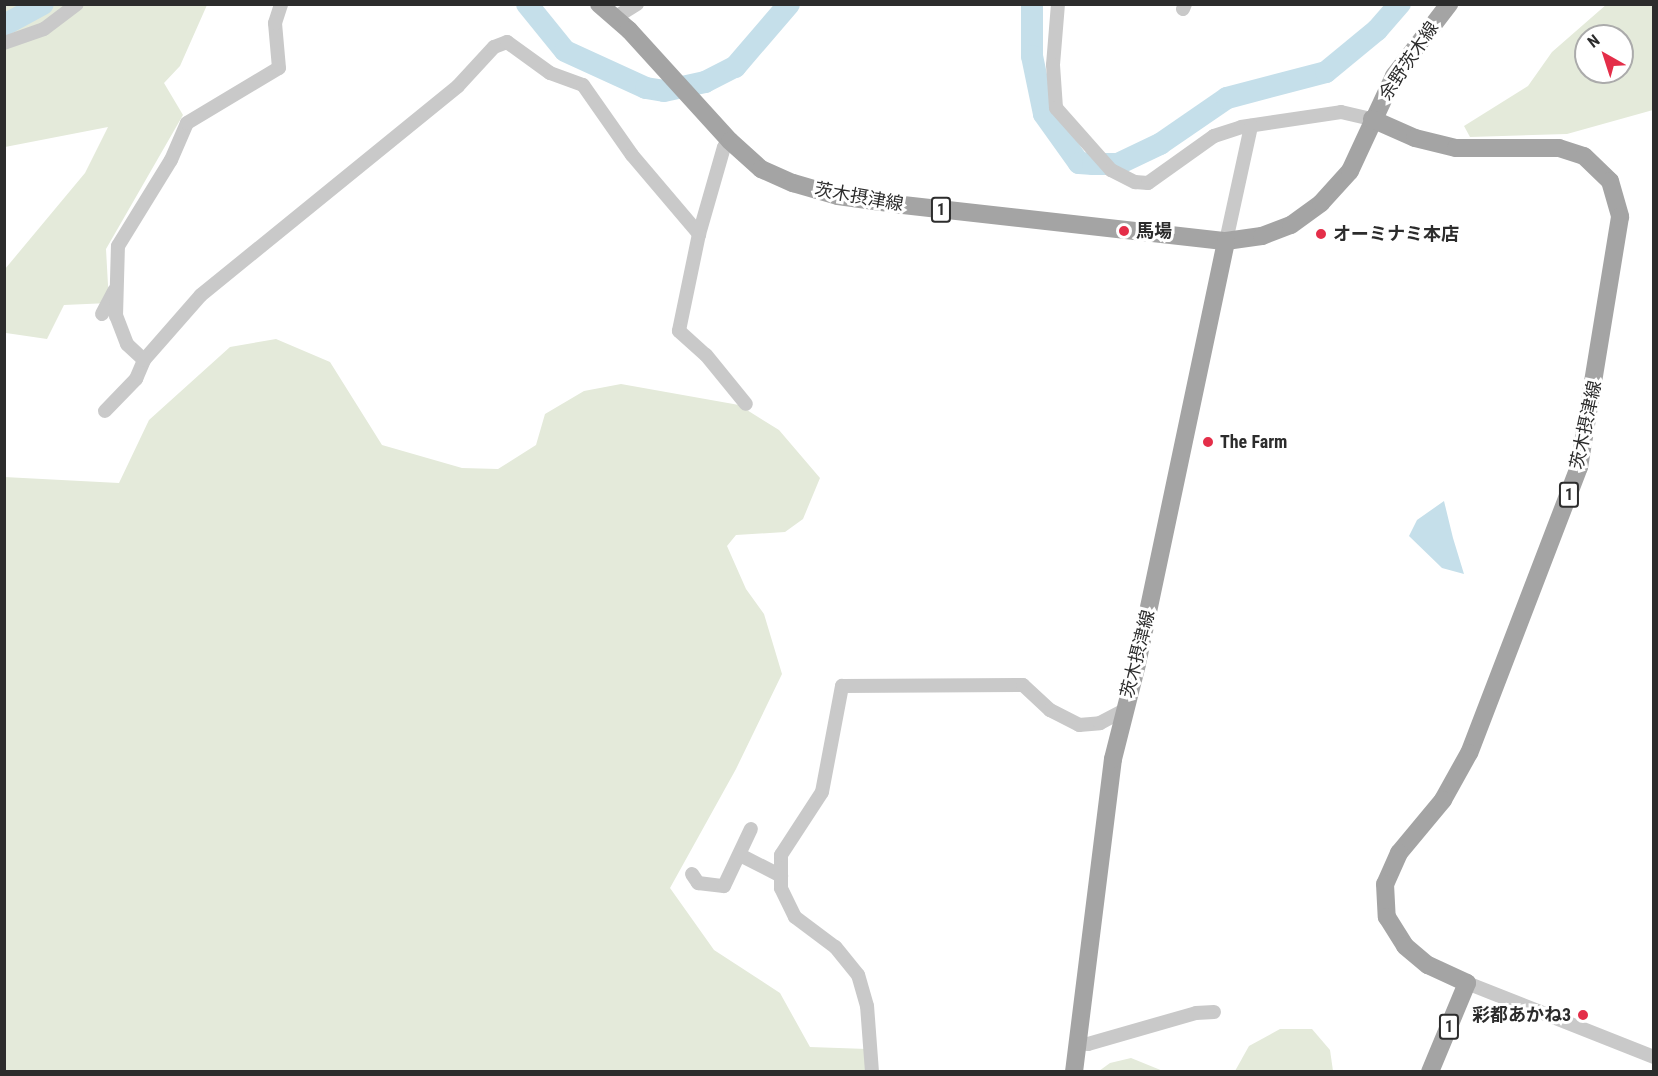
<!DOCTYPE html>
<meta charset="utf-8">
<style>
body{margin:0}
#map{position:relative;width:1658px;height:1076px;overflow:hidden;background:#fff;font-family:"Roboto Condensed","Noto Sans JP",sans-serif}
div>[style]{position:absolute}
.green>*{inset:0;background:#e4eada}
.water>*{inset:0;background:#c5dfea}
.river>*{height:22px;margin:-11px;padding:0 11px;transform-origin:11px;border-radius:11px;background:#c5dfea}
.minor>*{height:14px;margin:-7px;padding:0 7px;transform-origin:7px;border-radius:7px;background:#c9c9c9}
.major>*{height:18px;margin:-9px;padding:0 9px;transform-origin:9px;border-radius:9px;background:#a4a4a4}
.dots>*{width:16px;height:16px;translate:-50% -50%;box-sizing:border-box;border:3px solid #fff;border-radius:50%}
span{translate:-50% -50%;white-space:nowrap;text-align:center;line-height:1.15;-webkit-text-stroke:6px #fff;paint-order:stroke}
.shield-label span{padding:2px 4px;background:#fff;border:2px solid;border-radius:4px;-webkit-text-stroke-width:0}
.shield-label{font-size:16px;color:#2c2c2c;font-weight:700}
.street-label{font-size:18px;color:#2c2c2c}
.poi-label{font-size:18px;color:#2c2c2c;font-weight:700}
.left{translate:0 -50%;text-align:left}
.right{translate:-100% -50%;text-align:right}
.frame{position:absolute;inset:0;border:6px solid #2c2c2c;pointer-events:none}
.north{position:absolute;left:1574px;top:24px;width:60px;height:60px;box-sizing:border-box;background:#fff;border:2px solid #ababab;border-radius:50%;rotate:321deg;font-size:16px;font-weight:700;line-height:24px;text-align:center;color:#2c2c2c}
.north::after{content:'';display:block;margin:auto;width:21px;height:27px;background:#e42e49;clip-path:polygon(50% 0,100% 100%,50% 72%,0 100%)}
</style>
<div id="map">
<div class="green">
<div style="clip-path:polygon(evenodd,1607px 4px,1653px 5px,1653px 110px,1567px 134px,1470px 137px,1464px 126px,1528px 86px,1552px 52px,1607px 4px,1586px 36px,1622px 36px,1622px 72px,1586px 72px,1586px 36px)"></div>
<div style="clip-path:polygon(5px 5px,207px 5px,180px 66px,164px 83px,183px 115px,106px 249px,109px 303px,64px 305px,47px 339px,6px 333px,5px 360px,5px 269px,85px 173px,108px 127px,5px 147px)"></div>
<div style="clip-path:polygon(276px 339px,330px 362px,382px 445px,462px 468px,498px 469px,536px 445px,545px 414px,584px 391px,621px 384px,739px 405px,779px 430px,820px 478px,803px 519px,785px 532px,736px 535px,727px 546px,746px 589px,764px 614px,782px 674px,736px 769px,670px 888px,714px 950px,780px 993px,810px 1047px,867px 1049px,869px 1071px,5px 1071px,4px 477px,119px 483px,149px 420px,230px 347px)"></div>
<div style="clip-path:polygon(1280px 1029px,1312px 1029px,1330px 1050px,1333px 1071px,1235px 1071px,1249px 1046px)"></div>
<div style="clip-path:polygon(1131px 1058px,1163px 1071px,1099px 1071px,1110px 1063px)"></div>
</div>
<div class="water">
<div style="clip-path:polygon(1444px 501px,1453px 538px,1464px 574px,1442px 568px,1409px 536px,1417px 520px)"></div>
</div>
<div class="river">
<div style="left:527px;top:4px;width:60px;rotate:51deg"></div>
<div style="left:565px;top:51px;width:89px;rotate:24.6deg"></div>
<div style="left:646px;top:88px;width:18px;rotate:9deg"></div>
<div style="left:664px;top:91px;width:42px;rotate:-12.4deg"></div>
<div style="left:705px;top:82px;width:34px;rotate:-27deg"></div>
<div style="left:735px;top:67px;width:83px;rotate:-49.4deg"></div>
<div style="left:1032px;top:4px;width:52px;rotate:90deg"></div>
<div style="left:1032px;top:56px;width:59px;rotate:78.3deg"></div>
<div style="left:1044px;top:114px;width:60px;rotate:54.5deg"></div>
<div style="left:1079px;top:163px;width:14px;rotate:4deg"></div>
<div style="left:1093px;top:164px;width:25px"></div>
<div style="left:1118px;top:164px;width:47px;rotate:-25.5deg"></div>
<div style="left:1160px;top:144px;width:81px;rotate:-34.5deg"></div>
<div style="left:1227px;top:98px;width:102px;rotate:-14.7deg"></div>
<div style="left:1326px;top:72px;width:66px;rotate:-39.5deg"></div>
<div style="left:1377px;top:30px;width:35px;rotate:-49deg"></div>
<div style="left:4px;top:25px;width:44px;rotate:-28.3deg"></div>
</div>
<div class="minor">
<div style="left:1058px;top:4px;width:61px;rotate:94.7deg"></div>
<div style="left:1053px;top:65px;width:43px;rotate:86deg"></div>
<div style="left:1056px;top:108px;width:83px;rotate:48.4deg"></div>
<div style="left:1111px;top:170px;width:27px;rotate:27deg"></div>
<div style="left:1135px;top:182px;width:13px;rotate:4deg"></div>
<div style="left:1148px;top:183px;width:81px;rotate:-35.5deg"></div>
<div style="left:1214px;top:136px;width:28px;rotate:-18deg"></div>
<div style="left:1241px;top:127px;width:101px;rotate:-8.5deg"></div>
<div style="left:1341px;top:112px;width:32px;rotate:13deg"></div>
<div style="left:1183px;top:9px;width:5px;rotate:-68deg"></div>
<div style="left:616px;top:17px;width:25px;rotate:-32deg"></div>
<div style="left:4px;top:43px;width:42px;rotate:-19.3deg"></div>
<div style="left:44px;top:29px;width:41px;rotate:-37.1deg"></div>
<div style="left:730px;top:141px;width:8px;rotate:135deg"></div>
<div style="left:724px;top:147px;width:91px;rotate:106deg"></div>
<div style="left:699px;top:234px;width:99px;rotate:101.7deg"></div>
<div style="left:679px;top:331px;width:36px;rotate:42deg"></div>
<div style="left:706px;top:355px;width:63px;rotate:50.8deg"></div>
<div style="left:1226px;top:241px;width:118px;rotate:-77.7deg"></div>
<div style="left:102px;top:314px;width:27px;rotate:-62deg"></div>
<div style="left:144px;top:360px;width:23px;rotate:-137deg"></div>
<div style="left:127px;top:344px;width:30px;rotate:-111deg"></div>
<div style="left:116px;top:316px;width:70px;rotate:-88.4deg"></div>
<div style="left:118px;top:246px;width:101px;rotate:-58.4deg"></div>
<div style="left:171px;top:160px;width:40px;rotate:-66.6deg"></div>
<div style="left:187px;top:123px;width:107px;rotate:-30.9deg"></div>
<div style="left:279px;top:68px;width:45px;rotate:-95.1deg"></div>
<div style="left:275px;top:23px;width:20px;rotate:-72deg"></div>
<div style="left:105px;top:411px;width:45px;rotate:-45.9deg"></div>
<div style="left:136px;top:379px;width:21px;rotate:-67deg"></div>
<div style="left:144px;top:360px;width:86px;rotate:-48.8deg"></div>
<div style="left:201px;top:295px;width:331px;rotate:-39.1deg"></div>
<div style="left:458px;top:86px;width:53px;rotate:-47.3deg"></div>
<div style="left:494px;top:47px;width:14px;rotate:-21deg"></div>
<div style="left:507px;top:42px;width:53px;rotate:35.8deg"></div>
<div style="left:550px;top:73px;width:35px;rotate:20deg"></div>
<div style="left:583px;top:85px;width:85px;rotate:55deg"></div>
<div style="left:632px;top:155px;width:104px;rotate:49.7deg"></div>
<div style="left:742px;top:856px;width:44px;rotate:27.1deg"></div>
<div style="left:692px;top:874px;width:11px;rotate:56deg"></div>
<div style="left:698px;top:883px;width:26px;rotate:7deg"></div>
<div style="left:724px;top:886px;width:63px;rotate:-64.7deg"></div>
<div style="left:1467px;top:983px;width:201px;rotate:21.6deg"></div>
<div style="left:1079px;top:1042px;width:9px;rotate:13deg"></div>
<div style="left:1088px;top:1044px;width:112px;rotate:-16deg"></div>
<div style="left:1196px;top:1013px;width:18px;rotate:-3deg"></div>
<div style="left:872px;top:1072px;width:66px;rotate:-94.3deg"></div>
<div style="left:867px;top:1006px;width:32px;rotate:-106deg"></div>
<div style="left:858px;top:975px;width:36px;rotate:-129deg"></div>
<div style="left:835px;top:947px;width:50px;rotate:-143.1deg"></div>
<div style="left:795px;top:917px;width:32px;rotate:-116deg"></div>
<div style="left:781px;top:888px;width:33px;rotate:-90deg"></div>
<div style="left:781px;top:855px;width:75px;rotate:-56.9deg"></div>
<div style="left:822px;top:792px;width:108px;rotate:-79.3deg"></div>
<div style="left:842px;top:686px;width:181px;rotate:-0.3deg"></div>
<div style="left:1023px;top:685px;width:37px;rotate:43deg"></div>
<div style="left:1050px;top:710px;width:33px;rotate:27deg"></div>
<div style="left:1079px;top:725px;width:21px;rotate:-5deg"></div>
<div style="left:1100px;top:723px;width:27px;rotate:-28deg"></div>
</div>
<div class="major">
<div style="left:599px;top:4px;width:40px;rotate:41deg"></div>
<div style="left:629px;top:30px;width:150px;rotate:47.7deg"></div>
<div style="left:730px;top:141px;width:42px;rotate:42.1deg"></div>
<div style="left:761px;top:169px;width:35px;rotate:24deg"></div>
<div style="left:793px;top:183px;width:47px;rotate:16.1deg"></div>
<div style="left:838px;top:196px;width:66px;rotate:7.9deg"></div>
<div style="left:903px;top:205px;width:325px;rotate:6.4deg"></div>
<div style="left:1226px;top:241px;width:36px;rotate:-8deg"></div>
<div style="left:1262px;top:236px;width:31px;rotate:-21deg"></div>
<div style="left:1291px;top:225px;width:37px;rotate:-36deg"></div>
<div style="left:1321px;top:203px;width:43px;rotate:-47.8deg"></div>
<div style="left:1350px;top:171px;width:105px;rotate:-65.1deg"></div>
<div style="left:1394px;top:76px;width:91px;rotate:-52.6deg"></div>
<div style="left:1372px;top:119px;width:47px;rotate:23.8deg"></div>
<div style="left:1415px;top:138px;width:42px;rotate:13.7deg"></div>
<div style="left:1456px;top:148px;width:103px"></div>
<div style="left:1559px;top:148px;width:26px;rotate:18deg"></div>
<div style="left:1584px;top:156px;width:36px;rotate:44deg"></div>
<div style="left:1610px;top:181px;width:37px;rotate:74deg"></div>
<div style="left:1620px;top:217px;width:253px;rotate:99.3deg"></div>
<div style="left:1579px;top:467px;width:306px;rotate:111deg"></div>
<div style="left:1469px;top:753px;width:54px;rotate:119deg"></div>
<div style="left:1443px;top:800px;width:69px;rotate:129.7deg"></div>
<div style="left:1399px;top:853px;width:34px;rotate:114deg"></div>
<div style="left:1385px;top:884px;width:33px;rotate:87deg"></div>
<div style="left:1387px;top:917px;width:34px;rotate:58deg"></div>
<div style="left:1405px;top:946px;width:30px;rotate:40deg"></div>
<div style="left:1428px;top:965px;width:43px;rotate:24.8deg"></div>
<div style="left:1467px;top:983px;width:96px;rotate:112.6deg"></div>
<div style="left:1074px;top:1072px;width:315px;rotate:-82.9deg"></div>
<div style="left:1113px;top:759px;width:98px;rotate:-75.8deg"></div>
<div style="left:1137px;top:664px;width:432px;rotate:-78.1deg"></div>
</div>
<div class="dots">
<div style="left:1124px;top:231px;background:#e42e49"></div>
<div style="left:1321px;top:234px;background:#e42e49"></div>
<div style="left:1208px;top:442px;background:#e42e49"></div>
<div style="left:1583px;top:1015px;background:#e42e49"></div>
</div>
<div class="shield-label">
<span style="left:941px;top:210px">1</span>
<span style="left:1569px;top:495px">1</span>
<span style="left:1449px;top:1027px">1</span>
</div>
<div class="street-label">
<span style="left:1409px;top:61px;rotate:-56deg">余野茨木線</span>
<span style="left:859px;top:197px;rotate:10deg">茨木摂津線</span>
<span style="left:1586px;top:425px;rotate:-78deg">茨木摂津線</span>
<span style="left:1138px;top:654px;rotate:-76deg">茨木摂津線</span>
</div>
<div class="poi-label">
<span class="left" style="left:1136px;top:231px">馬場</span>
<span class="left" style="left:1333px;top:234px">オーミナミ本店</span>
<span class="left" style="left:1220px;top:442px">The Farm</span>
<span class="right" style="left:1571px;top:1015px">彩都あかね3</span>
</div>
<div class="frame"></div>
<div class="north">N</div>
</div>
